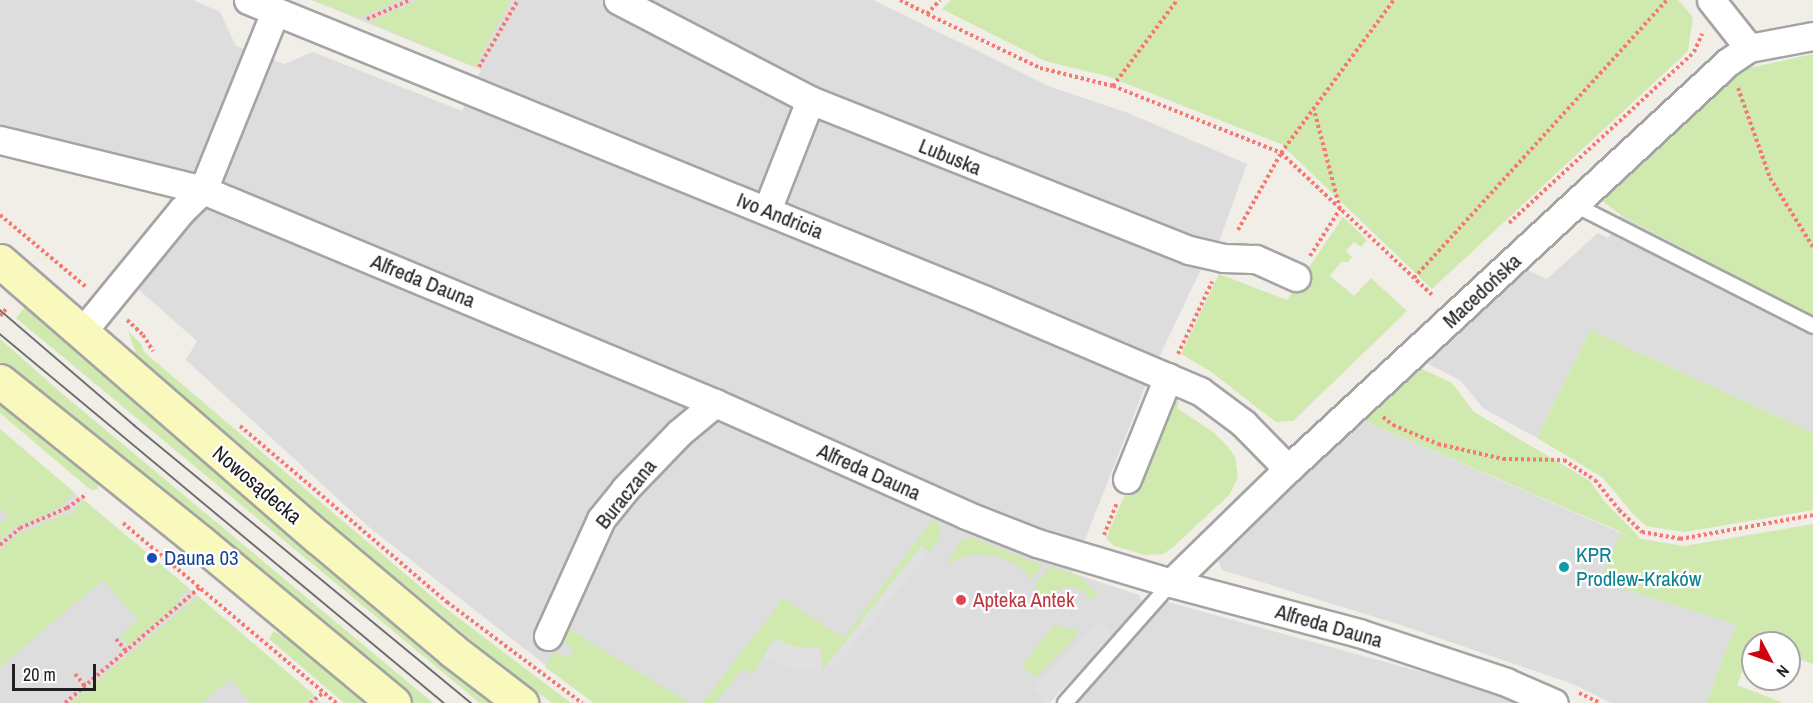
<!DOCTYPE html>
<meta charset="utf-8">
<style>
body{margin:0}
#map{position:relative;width:1813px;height:703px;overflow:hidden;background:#f1ede7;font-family:"Archivo Narrow",sans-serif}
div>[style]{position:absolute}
.residential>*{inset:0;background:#dedddd}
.grass>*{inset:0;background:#cfe9af}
.parking>*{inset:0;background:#e0e0e0;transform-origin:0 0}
.path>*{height:4px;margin-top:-2px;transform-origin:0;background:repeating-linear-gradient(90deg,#f87771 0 3px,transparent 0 6px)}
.roads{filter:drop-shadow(2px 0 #a4a4a4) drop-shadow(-2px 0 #a4a4a4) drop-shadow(0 2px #a4a4a4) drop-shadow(0 -2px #a4a4a4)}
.service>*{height:14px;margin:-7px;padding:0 7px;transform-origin:7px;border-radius:7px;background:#fff}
.minor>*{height:27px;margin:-13.5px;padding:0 13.5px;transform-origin:13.5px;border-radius:13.5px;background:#fff}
.secondary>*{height:33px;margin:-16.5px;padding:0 16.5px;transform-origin:16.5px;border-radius:16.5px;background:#f9f8bd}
.tram>*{height:1.5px;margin:-0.75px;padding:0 0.75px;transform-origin:0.75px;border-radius:0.75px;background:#6e6e6e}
.dots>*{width:16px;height:16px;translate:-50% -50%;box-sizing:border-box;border:3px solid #fff;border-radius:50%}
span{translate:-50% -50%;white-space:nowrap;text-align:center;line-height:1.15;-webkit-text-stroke:4.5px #fff;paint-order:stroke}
.street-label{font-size:21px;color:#202020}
.culture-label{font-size:21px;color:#0d838f}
.left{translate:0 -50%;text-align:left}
.transit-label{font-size:21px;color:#164399}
.health-label{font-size:21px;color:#be3a42}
.north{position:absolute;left:1741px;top:631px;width:60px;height:60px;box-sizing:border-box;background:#fff;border:2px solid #a6a6a6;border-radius:50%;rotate:131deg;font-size:16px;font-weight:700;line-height:24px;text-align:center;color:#202020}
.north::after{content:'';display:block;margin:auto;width:21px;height:27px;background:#cd030f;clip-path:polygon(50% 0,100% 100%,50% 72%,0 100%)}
.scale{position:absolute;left:12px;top:664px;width:84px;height:27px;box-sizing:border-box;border:3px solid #202020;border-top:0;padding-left:8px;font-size:18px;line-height:21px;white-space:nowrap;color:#202020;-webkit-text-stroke:4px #fff;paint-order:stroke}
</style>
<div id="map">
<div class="residential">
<div style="clip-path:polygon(0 0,193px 0,220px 12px,236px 46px,284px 64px,313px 52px,462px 111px,481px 70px,312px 0,873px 0,1051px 87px,1128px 113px,1247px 164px,1218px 244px,1201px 269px,1144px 389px,1072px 573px,1139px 595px,1142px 602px,1130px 619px,1049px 703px,594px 703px,370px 528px,186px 360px,197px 341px,138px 289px,192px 214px,207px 202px,113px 156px,0 124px)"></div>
<div style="clip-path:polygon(1621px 215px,1813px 318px,1813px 433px,1590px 330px,1537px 438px,1483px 408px,1461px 381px,1421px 360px,1525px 269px,1547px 279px,1598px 233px,1608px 238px)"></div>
<div style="clip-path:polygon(1358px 418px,1621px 533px,1601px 581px,1736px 625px,1706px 703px,1611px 703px,1573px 684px,1401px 625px,1222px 570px,1215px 553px)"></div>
<div style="clip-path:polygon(0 431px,199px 597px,321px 703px,0 703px)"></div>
<div style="clip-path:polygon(1164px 601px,1487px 690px,1516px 703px,1073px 703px)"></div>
</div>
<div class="grass">
<div style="clip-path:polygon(312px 0,400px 0,359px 18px)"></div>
<div style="clip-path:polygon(419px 0,511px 0,475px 67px,369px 22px)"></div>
<div style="clip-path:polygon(951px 0,1678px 0,1693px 17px,1688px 51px,1432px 289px,1281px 144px,1107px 76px,1045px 61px,942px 9px)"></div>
<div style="clip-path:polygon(1813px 54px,1813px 318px,1621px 215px,1601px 200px,1721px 88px,1749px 68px)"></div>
<div style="clip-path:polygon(1343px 217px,1367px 240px,1361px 247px,1354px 242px,1346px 251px,1352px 257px,1348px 262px,1341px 262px,1330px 276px,1354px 296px,1371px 278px,1407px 311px,1293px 421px,1276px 422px,1210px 371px,1181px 354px,1219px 274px,1287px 300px)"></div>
<div style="clip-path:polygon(27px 305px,180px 441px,494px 703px,480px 703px,16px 318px)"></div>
<div style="clip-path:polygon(1590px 330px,1813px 433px,1813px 510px,1684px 532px,1646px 526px,1633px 514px,1602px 477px,1537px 438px)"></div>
<div style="clip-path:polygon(128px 331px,141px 344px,144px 352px,444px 607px,571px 703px,552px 703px,507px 670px,221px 432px,136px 353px)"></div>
<div style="clip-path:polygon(0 339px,59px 391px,433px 703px,414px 703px,169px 497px,0 362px)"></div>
<div style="clip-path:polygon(1418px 367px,1452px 383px,1474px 412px,1590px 481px,1604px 501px,1641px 539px,1684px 546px,1813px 524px,1813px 664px,1789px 655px,1789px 643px,1753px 642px,1737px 685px,1783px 703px,1706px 703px,1736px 625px,1600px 581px,1621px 532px,1358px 418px)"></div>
<div style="clip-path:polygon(1168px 396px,1179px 402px,1177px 408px,1213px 432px,1229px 448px,1235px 457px,1238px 477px,1229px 495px,1172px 548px,1163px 554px,1145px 555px,1114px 546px,1106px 538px)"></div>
<div style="clip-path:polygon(0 404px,93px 477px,97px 481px,98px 489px,92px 490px,87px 487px,0 413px)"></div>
<div style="clip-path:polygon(0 429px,74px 492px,61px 507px,16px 527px,0 540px,0 524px,8px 517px,0 508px)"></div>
<div style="clip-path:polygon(84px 500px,189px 588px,179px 597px,177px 605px,128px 645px,120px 636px,138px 620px,103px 580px,0 667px,0 549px,18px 534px,61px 516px,68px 516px)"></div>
<div style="clip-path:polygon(933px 519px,938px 522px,940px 534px,938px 540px,929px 552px,922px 546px,823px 670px,820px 648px,795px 647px,774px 639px,752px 675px,743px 668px,715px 703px,702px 703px,783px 599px,844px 638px)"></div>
<div style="clip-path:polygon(971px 537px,1018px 556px,1043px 565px,1031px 580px,1019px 566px,998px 556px,975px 554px,947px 563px,960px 541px)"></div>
<div style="clip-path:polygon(1050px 566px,1080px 576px,1098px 596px,1089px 599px,1084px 592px,1074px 587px,1062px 588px,1052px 597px,1040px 595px,1035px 585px)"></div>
<div style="clip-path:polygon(198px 596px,314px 695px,305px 703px,250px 703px,230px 679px,202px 703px,71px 703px)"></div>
<div style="clip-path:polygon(1056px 624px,1065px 629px,1074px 628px,1078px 635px,1035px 678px,1022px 665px)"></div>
<div style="clip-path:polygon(567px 628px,690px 703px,594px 703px,545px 667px,554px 652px,567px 657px,572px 655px,573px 650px,566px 643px,562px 631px)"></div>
<div style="clip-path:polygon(273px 631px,289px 639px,364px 703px,344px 703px,269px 639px)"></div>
</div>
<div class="parking">
<div style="clip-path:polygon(921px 546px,929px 552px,837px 665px,823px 670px,800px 670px,763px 657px,774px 638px,795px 647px,820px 648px,823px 670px)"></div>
<div style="left:1101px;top:621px;width:20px;height:96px;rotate:45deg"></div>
</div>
<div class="path">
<div style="left:900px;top:0;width:30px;rotate:27deg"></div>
<div style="left:927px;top:14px;width:19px;rotate:-47deg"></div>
<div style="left:927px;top:14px;width:125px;rotate:25.5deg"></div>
<div style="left:1040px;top:68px;width:75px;rotate:13.9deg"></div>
<div style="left:1113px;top:86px;width:181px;rotate:21.7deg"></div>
<div style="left:1281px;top:153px;width:207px;rotate:43.2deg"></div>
<div style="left:367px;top:19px;width:47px;rotate:-23.8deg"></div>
<div style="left:479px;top:67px;width:78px;rotate:-59.8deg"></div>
<div style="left:1113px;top:86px;width:107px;rotate:-53.3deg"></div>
<div style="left:1738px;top:88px;width:96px;rotate:70.4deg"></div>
<div style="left:1770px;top:178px;width:81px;rotate:58.1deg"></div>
<div style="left:0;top:215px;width:112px;rotate:39.9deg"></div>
<div style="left:1509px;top:223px;width:252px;rotate:-42.7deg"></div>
<div style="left:1694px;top:52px;width:20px;rotate:-66deg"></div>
<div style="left:1238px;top:230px;width:88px;rotate:-60.8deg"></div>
<div style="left:1281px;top:153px;width:190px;rotate:-53.6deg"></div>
<div style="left:1310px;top:256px;width:56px;rotate:-57.4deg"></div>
<div style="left:1340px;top:209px;width:102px;rotate:-104.7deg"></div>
<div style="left:1414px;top:278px;width:376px;rotate:-47.7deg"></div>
<div style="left:0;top:316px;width:11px;rotate:-49deg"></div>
<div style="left:127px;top:320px;width:22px;rotate:43deg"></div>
<div style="left:143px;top:335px;width:19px;rotate:58deg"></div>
<div style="left:1178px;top:354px;width:80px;rotate:-64.7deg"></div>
<div style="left:1383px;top:417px;width:13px;rotate:39deg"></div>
<div style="left:1393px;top:425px;width:49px;rotate:22.9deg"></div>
<div style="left:1438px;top:444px;width:67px;rotate:13deg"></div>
<div style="left:1503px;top:459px;width:61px;rotate:0.9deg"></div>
<div style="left:1564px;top:460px;width:37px;rotate:33deg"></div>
<div style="left:1595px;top:480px;width:38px;rotate:51deg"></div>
<div style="left:1619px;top:510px;width:32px;rotate:44deg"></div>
<div style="left:1642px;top:532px;width:39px;rotate:10deg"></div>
<div style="left:1680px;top:539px;width:135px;rotate:-10.2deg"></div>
<div style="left:240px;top:426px;width:272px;rotate:40.4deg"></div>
<div style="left:447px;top:602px;width:169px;rotate:36.8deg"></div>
<div style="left:123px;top:523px;width:279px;rotate:40.2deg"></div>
<div style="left:1104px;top:535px;width:35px;rotate:-68deg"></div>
<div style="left:0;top:545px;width:26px;rotate:-40deg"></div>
<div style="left:20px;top:528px;width:51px;rotate:-23.1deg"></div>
<div style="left:67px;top:508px;width:24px;rotate:-35deg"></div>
<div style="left:116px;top:639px;width:16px;rotate:50deg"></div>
<div style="left:75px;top:674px;width:16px;rotate:50deg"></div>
<div style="left:1579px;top:693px;width:23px;rotate:25deg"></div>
<div style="left:65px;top:703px;width:177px;rotate:-40.6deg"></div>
<div style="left:310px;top:703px;width:18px;rotate:-38deg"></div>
</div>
<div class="roads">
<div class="service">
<div style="left:1575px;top:205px;width:267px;rotate:26.9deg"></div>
<div style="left:1065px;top:703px;width:160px;rotate:-48.5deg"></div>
</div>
<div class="minor">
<div style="left:248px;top:0;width:793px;rotate:22.14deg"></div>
<div style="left:983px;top:299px;width:236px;rotate:23deg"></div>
<div style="left:1200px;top:391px;width:54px;rotate:36.7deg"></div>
<div style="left:1243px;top:423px;width:64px;rotate:45.6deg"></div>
<div style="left:618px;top:0;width:216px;rotate:27.5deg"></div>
<div style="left:810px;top:100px;width:408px;rotate:21.6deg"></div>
<div style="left:1189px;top:250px;width:35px;rotate:13deg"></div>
<div style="left:1223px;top:258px;width:33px;rotate:2deg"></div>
<div style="left:1256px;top:259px;width:44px;rotate:24.2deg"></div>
<div style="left:1711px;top:0;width:61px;rotate:51.6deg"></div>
<div style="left:0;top:140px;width:209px;rotate:13.8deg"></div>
<div style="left:203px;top:190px;width:555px;rotate:22.59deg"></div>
<div style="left:715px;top:403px;width:275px;rotate:24deg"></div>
<div style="left:966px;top:515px;width:76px;rotate:21.5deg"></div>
<div style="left:1037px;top:543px;width:140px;rotate:16.6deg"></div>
<div style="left:1171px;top:583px;width:195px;rotate:14.9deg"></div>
<div style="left:1359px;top:633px;width:155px;rotate:18.4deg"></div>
<div style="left:1506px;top:682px;width:52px;rotate:23.6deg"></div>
<div style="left:767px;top:210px;width:118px;rotate:-68.6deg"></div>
<div style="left:82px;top:332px;width:158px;rotate:-50.7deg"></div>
<div style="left:182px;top:210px;width:29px;rotate:-44deg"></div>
<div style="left:203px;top:190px;width:192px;rotate:-68deg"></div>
<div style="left:1127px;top:479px;width:110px;rotate:-68.1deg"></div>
<div style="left:1171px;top:583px;width:163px;rotate:-44.3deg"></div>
<div style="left:1288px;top:469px;width:599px;rotate:-42.77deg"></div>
<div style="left:1728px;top:62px;width:25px;rotate:-34deg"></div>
<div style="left:1749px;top:48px;width:65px;rotate:-10.6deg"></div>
<div style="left:548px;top:636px;width:128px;rotate:-65.6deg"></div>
<div style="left:601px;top:519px;width:38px;rotate:-51deg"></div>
<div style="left:625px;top:489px;width:78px;rotate:-46deg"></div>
<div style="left:679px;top:433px;width:47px;rotate:-39.8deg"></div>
</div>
<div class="secondary">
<div style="left:0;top:261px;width:422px;rotate:41deg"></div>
<div style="left:319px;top:538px;width:175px;rotate:40.1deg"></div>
<div style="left:453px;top:651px;width:86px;rotate:37.4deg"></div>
<div style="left:0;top:381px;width:257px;rotate:38.8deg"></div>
<div style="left:200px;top:542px;width:252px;rotate:39.7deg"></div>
</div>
</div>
<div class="tram">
<div style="left:0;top:310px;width:177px;rotate:40.6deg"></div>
<div style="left:134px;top:425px;width:437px;rotate:39.5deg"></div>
<div style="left:0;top:334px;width:577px;rotate:39.73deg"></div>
</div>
<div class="dots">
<div style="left:152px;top:558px;background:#1a4fb4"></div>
<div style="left:1564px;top:567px;background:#0f9aa8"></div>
<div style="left:961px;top:600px;background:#e0444e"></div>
</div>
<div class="street-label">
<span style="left:950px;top:157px;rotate:22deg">Lubuska</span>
<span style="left:780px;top:216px;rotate:22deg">Ivo Andricia</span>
<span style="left:423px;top:281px;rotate:22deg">Alfreda Dauna</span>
<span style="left:1482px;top:291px;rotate:-43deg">Macedońska</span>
<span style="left:869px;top:472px;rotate:24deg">Alfreda Dauna</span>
<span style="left:257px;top:485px;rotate:40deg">Nowosądecka</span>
<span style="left:626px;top:494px;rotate:-51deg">Buraczana</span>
<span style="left:1329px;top:626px;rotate:16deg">Alfreda Dauna</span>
</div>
<div class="culture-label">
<span class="left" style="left:1576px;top:567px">KPR<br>Prodlew-Kraków</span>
</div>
<div class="transit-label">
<span class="left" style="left:164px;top:558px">Dauna 03</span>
</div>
<div class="health-label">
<span class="left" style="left:973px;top:600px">Apteka Antek</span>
</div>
<div class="north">N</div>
<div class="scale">20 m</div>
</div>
